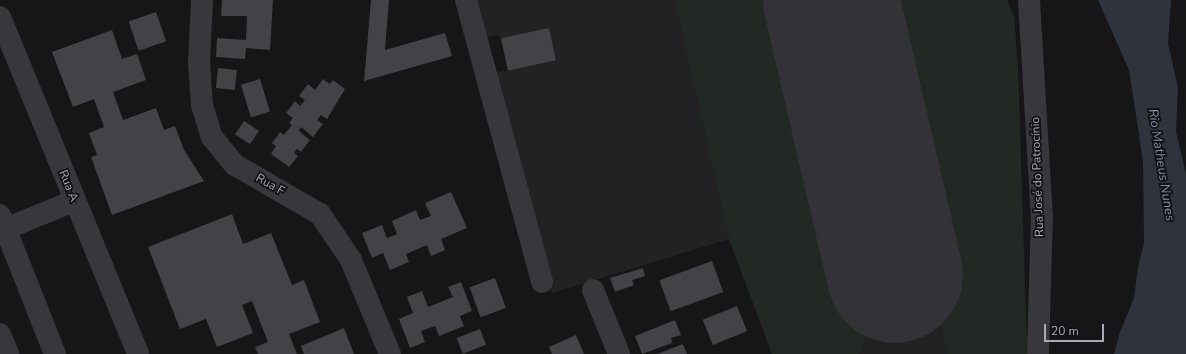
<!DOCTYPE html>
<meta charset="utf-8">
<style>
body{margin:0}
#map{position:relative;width:1186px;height:354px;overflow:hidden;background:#161517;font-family:"Nunito Sans",sans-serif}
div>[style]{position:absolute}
.built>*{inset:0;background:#222124}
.green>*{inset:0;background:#222924}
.water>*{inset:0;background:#2e333c}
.runway>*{height:136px;margin:-68px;padding:0 68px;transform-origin:68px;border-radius:68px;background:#333236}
.building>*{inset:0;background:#424247;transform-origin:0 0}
.minor>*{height:22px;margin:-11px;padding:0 11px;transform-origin:11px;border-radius:11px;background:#37373c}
.tertiary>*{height:22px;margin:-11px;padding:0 11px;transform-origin:11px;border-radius:11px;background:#37373c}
span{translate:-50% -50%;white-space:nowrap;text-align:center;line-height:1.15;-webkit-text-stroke:3.5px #111012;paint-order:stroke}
.street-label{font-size:12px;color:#a8aab6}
.water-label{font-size:13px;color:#8291ae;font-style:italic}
.scale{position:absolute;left:1044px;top:324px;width:60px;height:18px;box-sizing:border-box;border:2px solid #a8aab6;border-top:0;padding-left:5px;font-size:12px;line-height:14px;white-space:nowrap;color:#a8aab6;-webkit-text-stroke:3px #111012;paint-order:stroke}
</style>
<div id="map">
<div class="built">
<div style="clip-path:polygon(477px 0,1007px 0,1014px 16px,1018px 67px,1027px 354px,772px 354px,729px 239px,552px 293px,495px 72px,508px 71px,501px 40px,499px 35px,487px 37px)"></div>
</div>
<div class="green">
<div style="clip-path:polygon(675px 0,796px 0,871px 328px,859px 354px,772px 354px,729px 239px)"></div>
<div style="clip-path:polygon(866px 0,1007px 0,1014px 16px,1018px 67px,1027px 354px,948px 354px)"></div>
</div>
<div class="water">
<div style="clip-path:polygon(1098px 0,1171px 0,1168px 44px,1178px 87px,1176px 132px,1186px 174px,1186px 354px,1114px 354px,1120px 332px,1134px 298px,1138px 267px,1144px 243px,1143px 161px,1129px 70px)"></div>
</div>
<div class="runway">
<div style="left:831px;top:0;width:282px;rotate:76.9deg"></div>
</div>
<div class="building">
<div style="clip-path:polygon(222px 0,273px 0,270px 50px,246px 48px,245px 59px,216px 57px,217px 38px,246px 40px,247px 16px,221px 16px)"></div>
<div style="clip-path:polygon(371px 0,389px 0,385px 50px,445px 33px,452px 56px,364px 81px)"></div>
<div style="left:156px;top:12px;width:31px;height:29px;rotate:71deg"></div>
<div style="left:549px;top:28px;width:33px;height:49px;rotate:78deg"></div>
<div style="clip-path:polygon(112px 30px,122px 59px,137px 54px,146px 80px,113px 92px,123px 120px,156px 108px,164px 130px,175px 126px,184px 150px,204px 181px,112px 215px,91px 157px,97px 155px,89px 133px,104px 127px,94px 99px,73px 107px,52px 52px)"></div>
<div style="left:218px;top:68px;width:19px;height:20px;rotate:6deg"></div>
<div style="left:260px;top:79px;width:34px;height:20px;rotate:73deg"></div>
<div style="clip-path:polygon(323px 79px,330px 84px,333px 80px,345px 89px,327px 119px,321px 115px,317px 120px,323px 124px,313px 137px,301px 127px,299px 131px,310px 140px,301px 152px,297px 149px,294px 153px,298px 156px,289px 167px,271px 154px,276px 146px,272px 143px,280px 132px,284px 135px,292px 125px,289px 123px,293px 118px,286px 113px,295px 101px,300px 106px,305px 100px,299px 96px,308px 84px,315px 90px)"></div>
<div style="left:244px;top:121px;width:18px;height:16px;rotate:34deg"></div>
<div style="clip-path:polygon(451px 192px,467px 228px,441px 239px,445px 250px,431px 256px,427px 245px,406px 254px,409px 262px,390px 270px,383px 253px,372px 258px,362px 233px,382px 225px,387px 238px,397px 234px,392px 221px,416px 210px,420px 220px,431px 216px,425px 203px)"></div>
<div style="clip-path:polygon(232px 214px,243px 244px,271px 233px,292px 285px,304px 280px,320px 322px,289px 334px,297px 354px,258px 354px,255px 347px,268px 342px,252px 301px,242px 305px,253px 333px,217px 347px,206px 319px,180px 329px,148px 247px)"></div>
<div style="left:712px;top:261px;width:33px;height:56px;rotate:70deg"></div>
<div style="clip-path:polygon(643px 268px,645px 276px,632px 280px,634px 285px,615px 292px,610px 278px)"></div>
<div style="left:495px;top:278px;width:32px;height:27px;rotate:70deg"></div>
<div style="clip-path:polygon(461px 282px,472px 311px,460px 316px,464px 326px,439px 336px,435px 326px,421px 331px,425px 342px,410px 348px,399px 319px,413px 313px,407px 297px,422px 291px,428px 307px,453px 297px,448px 287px)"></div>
<div style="left:737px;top:306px;width:27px;height:37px;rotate:68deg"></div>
<div style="clip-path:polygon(675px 320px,681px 335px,671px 338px,672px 343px,642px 354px,635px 336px)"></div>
<div style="clip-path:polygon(344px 328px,354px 354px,304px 354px,301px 346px)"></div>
<div style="left:480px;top:329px;width:17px;height:25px;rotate:69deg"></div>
<div style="clip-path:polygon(576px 335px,584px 354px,552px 354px,549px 347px)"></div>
<div style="clip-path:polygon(683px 344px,687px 354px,657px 354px)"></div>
</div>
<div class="minor">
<div style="left:202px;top:0;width:62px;rotate:92.8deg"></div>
<div style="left:199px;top:62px;width:43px;rotate:86deg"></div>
<div style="left:202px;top:105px;width:34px;rotate:73deg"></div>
<div style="left:212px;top:137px;width:36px;rotate:51deg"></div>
<div style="left:235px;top:165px;width:98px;rotate:30deg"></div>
<div style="left:320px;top:214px;width:55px;rotate:56deg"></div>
<div style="left:351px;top:260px;width:102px;rotate:67.5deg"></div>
<div style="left:466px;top:0;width:292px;rotate:74.9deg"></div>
<div style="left:1029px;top:0;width:216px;rotate:86.6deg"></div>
<div style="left:1042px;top:216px;width:138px;rotate:91.7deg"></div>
<div style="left:0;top:17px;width:364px;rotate:67.7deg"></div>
<div style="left:0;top:231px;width:80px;rotate:-22.1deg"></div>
<div style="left:593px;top:290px;width:69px;rotate:67.9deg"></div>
</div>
<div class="tertiary">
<div style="left:0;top:215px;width:149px;rotate:68.4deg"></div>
<div style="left:0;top:334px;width:22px;rotate:68deg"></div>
</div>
<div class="street-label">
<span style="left:1038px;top:177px;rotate:-92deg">Rua José do Patrocínio</span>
<span style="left:270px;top:185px;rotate:30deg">Rua F</span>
<span style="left:68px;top:186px;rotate:68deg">Rua A</span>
</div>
<div class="water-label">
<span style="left:1161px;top:165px;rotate:81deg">Rio Matheus Nunes</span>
</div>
<div class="scale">20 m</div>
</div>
